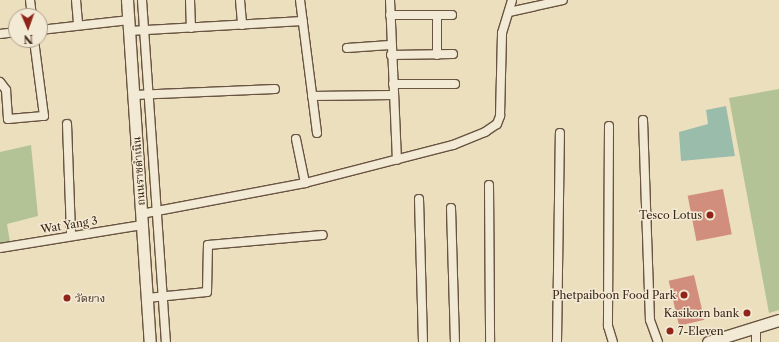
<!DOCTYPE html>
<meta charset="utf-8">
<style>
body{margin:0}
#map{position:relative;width:779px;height:342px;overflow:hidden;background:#ecdfbe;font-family:"Libre Caslon Text","Noto Serif Thai",serif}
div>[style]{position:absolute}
.green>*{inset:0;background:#b3c395}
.water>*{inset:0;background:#9abdab}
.building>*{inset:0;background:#d28e7c;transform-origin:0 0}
.roads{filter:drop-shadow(1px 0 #685441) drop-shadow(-1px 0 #685441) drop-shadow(0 1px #685441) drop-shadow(0 -1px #685441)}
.street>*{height:8px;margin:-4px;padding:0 4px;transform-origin:4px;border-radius:4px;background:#f3ead5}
.secondary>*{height:11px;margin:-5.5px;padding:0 5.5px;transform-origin:5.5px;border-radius:5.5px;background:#f3ead5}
.dots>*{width:11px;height:11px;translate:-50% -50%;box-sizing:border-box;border:2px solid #f3ead5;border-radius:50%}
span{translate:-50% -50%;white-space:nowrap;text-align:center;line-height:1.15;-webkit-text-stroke:3px #f3ead5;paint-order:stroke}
.street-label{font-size:11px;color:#3c2617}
.poi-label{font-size:11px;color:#3c2617}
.right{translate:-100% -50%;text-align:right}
.left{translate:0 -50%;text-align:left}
.north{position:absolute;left:8px;top:8px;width:40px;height:40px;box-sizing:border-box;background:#f3ead5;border:1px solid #aa9c89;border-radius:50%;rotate:178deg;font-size:11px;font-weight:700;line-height:16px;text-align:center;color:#3c2617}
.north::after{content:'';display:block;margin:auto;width:14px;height:18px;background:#8f2418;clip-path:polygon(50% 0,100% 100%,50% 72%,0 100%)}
</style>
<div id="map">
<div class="green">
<div style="clip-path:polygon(779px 89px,779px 310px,769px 313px,729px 98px)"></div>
<div style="clip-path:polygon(31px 145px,38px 216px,7px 224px,10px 242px,0 244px,0 152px)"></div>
</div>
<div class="water">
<div style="clip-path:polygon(726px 106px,735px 156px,681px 161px,679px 132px,708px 124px,706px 110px)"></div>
</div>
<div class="building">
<div style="left:723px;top:189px;width:46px;height:36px;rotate:79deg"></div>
<div style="left:694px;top:275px;width:46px;height:26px;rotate:77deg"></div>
</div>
<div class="roads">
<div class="street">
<div style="left:30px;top:0;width:16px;rotate:83deg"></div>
<div style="left:76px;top:0;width:25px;rotate:85deg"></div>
<div style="left:142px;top:0;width:343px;rotate:86deg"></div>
<div style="left:190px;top:0;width:28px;rotate:88deg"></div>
<div style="left:240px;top:0;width:25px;rotate:85deg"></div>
<div style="left:300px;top:0;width:134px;rotate:82.7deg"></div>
<div style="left:390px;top:0;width:160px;rotate:87.5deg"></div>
<div style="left:509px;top:12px;width:55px;rotate:-12.5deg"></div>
<div style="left:390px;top:15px;width:62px"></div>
<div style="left:40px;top:30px;width:90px;rotate:-6.4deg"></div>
<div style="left:129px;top:31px;width:174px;rotate:-3.3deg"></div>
<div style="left:0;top:34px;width:16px;rotate:-7deg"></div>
<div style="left:347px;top:48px;width:43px;rotate:-4deg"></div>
<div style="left:391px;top:55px;width:62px;rotate:-0.9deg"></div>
<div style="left:437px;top:55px;width:39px;rotate:-90deg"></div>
<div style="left:0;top:82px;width:10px;rotate:53deg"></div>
<div style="left:6px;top:90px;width:29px;rotate:86deg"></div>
<div style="left:8px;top:119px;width:36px;rotate:-5deg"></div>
<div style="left:44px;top:116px;width:77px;rotate:-97.5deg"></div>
<div style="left:393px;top:84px;width:62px"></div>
<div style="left:134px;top:95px;width:141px;rotate:-2.4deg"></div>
<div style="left:312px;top:96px;width:81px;rotate:-0.7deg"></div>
<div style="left:643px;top:120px;width:200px;rotate:88deg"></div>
<div style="left:650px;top:320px;width:23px;rotate:70deg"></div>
<div style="left:67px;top:124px;width:111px;rotate:87.9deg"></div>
<div style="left:609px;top:126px;width:200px;rotate:90.3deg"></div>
<div style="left:608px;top:326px;width:17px;rotate:73deg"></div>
<div style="left:296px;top:139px;width:45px;rotate:78.4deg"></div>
<div style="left:489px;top:185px;width:157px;rotate:89.6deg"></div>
<div style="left:419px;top:199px;width:143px;rotate:88.4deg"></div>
<div style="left:451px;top:208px;width:134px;rotate:88.3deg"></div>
<div style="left:141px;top:214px;width:167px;rotate:-10.7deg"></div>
<div style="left:305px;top:183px;width:153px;rotate:-14.4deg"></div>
<div style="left:453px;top:145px;width:35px;rotate:-22deg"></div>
<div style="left:485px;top:132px;width:14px;rotate:-34deg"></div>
<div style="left:497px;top:124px;width:9px;rotate:-69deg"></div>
<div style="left:500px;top:116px;width:83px;rotate:-88.6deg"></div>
<div style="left:502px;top:33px;width:34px;rotate:-73deg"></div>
<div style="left:0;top:248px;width:144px;rotate:-9.2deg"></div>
<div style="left:147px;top:298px;width:60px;rotate:-5.7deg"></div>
<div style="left:207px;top:292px;width:47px;rotate:-88.8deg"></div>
<div style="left:208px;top:245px;width:115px;rotate:-5deg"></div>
<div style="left:756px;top:328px;width:14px;rotate:90deg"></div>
<div style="left:557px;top:342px;width:209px;rotate:-89.2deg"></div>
</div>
<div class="secondary">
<div style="left:127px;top:0;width:343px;rotate:86.2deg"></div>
<div style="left:708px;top:342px;width:74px;rotate:-17.2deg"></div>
</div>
</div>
<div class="dots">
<div style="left:710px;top:215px;background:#8f2418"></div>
<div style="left:684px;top:295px;background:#8f2418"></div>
<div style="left:67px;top:298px;background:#8f2418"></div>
<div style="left:747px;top:313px;background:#8f2418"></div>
<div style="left:670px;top:331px;background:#8f2418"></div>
</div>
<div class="street-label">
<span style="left:139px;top:171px;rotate:-94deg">ถนนราชดำเนิน</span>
<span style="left:69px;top:225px;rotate:-9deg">Wat Yang 3</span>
</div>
<div class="poi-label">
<span class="right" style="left:702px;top:215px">Tesco Lotus</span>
<span class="right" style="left:676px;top:295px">Phetpaiboon Food Park</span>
<span class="left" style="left:75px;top:298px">วัดยาง</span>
<span class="right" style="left:739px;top:313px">Kasikorn bank</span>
<span class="left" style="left:678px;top:331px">7-Eleven</span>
</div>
<div class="north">N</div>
</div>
